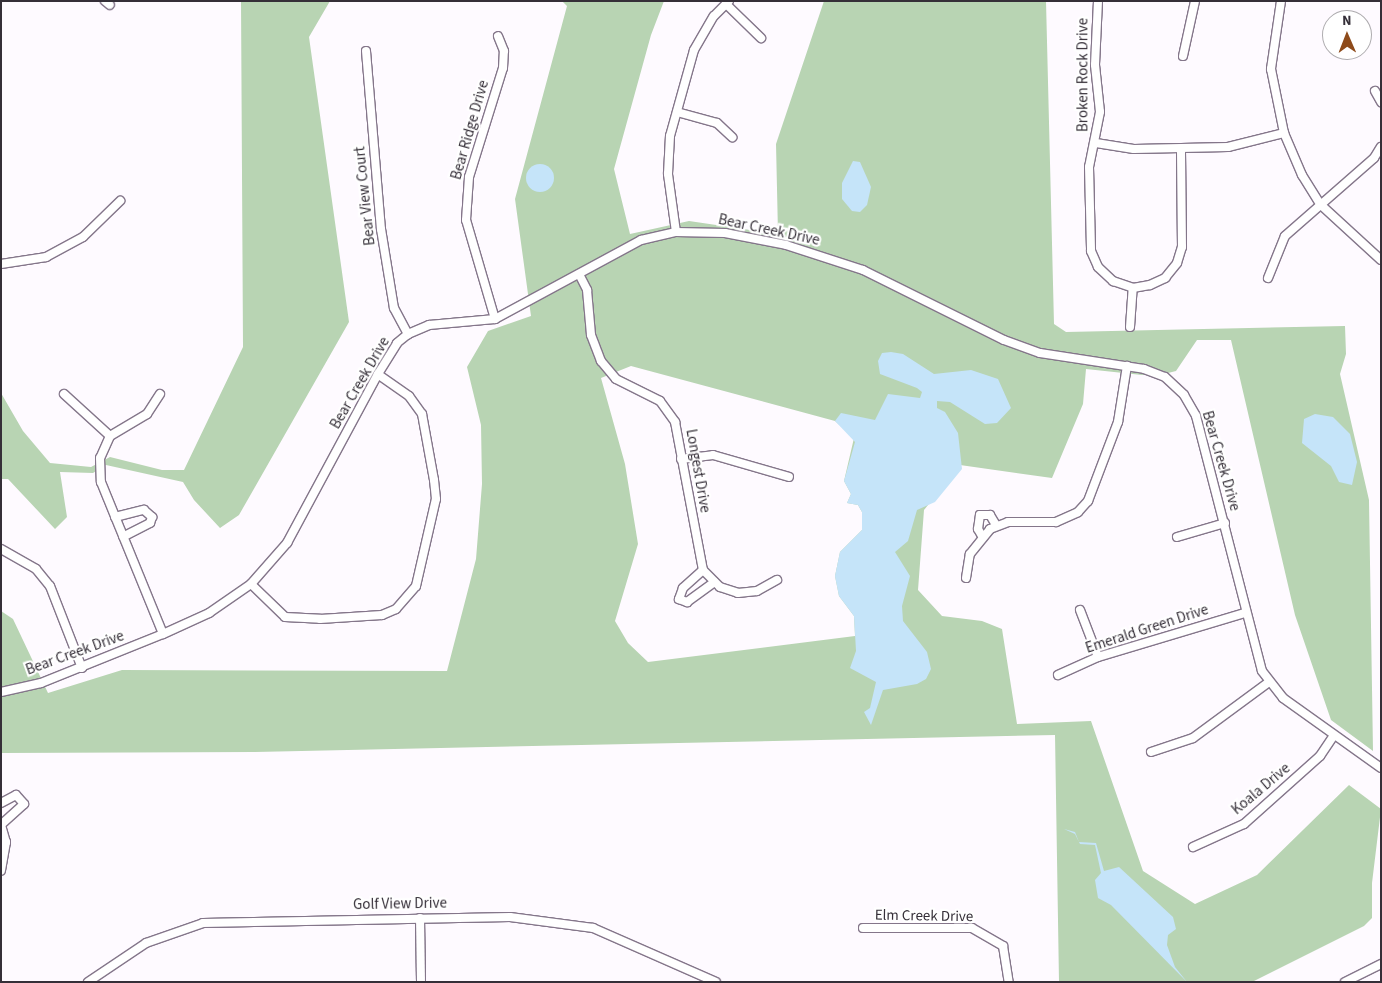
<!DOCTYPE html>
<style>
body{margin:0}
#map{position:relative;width:1382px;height:983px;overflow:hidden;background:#fefaff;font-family:"Source Sans 3",sans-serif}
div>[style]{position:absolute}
.green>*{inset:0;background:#b8d4b3}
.water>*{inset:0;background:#c5e4f9}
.round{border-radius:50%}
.roads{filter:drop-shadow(1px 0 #84768a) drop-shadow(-1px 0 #84768a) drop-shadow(0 1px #84768a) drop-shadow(0 -1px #84768a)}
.minor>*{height:8px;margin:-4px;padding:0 4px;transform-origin:4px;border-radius:4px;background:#fff}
span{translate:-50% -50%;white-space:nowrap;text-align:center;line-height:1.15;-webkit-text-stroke:4.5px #fff;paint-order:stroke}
.street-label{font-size:15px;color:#352f38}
.frame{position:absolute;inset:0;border:2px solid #352f38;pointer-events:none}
.north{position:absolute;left:1322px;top:10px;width:50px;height:50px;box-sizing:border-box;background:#fff;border:1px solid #aeacaf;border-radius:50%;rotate:359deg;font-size:14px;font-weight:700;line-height:20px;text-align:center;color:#352f38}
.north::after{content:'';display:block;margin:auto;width:18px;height:22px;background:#8e4b1b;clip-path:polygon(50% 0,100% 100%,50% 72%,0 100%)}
</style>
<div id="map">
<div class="green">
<div style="clip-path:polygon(241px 1px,330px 1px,309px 37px,349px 322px,239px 515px,220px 528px,194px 500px,183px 482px,106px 465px,93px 473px,60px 472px,67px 517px,55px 529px,8px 479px,1px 479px,1px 393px,23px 431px,50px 463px,91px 467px,110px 457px,162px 470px,184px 470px,243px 347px)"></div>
<div style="clip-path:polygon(evenodd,562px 1px,664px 1px,651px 35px,614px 169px,630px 234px,689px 221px,778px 234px,776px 144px,824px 1px,1046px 1px,1054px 324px,1066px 332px,1345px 326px,1346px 354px,1340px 374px,1369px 500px,1373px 751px,1331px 720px,1295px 615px,1231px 340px,1197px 340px,1176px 371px,1168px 373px,1142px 375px,1086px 369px,1083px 404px,1052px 478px,960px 465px,924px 510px,918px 590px,942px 616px,982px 621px,1002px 629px,1017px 724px,1091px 721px,1143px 871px,1195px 904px,1257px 875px,1349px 785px,1381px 809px,1372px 883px,1372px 918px,1364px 926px,1252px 982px,1059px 982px,1055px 735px,255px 752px,1px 753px,1px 611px,13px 619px,48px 693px,122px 670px,447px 671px,476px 559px,482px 484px,481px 425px,467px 367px,488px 331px,531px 316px,515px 199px,567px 6px,562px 1px,631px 366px,835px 421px,854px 438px,844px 481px,851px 494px,847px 503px,858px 505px,862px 512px,862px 530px,840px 552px,835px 576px,839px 596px,854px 616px,855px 636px,648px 662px,628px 643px,615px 621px,638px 544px,625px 464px,601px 378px,631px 366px)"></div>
</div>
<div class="water">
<div style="clip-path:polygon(853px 161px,860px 162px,871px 187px,867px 205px,860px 212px,852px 211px,842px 199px,842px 183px)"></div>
<div class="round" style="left:526px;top:164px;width:28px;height:28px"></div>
<div style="clip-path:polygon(891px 352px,903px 354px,934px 374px,971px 370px,998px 379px,1011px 408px,997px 423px,985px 424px,950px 402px,937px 401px,937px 408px,945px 412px,958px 433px,962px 469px,935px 502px,917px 510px,908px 541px,895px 552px,910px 576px,902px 606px,903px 621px,927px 652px,931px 669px,926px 679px,917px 684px,883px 690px,871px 725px,864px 712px,870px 708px,876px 682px,850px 668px,856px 651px,854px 616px,839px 596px,835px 576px,840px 552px,862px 530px,862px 512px,858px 505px,847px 503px,851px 494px,844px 481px,855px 442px,835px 421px,841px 413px,875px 420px,888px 394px,920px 398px,922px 392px,917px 388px,880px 374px,878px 361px,882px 353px)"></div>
<div style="clip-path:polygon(1315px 414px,1333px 417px,1350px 434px,1357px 462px,1352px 485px,1339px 482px,1331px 466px,1302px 443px,1304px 419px)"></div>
<div style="clip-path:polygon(1064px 829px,1075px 832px,1079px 842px,1096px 843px,1104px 871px,1119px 867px,1173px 917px,1176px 929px,1168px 935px,1167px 945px,1175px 967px,1187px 982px,1111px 905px,1098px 898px,1095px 880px,1101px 873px,1095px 845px,1080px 844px,1075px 834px)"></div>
</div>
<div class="roads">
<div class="minor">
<div style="left:105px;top:1px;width:6px;rotate:39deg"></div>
<div style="left:1098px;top:1px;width:64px;rotate:92.7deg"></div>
<div style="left:1095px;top:65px;width:47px;rotate:83.9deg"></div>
<div style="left:1100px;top:112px;width:56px;rotate:101.3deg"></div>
<div style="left:1089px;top:167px;width:84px;rotate:88.6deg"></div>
<div style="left:1091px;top:251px;width:17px;rotate:66deg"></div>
<div style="left:1098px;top:267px;width:21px;rotate:43deg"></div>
<div style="left:1113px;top:281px;width:21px;rotate:19deg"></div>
<div style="left:1133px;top:288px;width:17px;rotate:-10deg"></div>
<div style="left:1150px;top:285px;width:17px;rotate:-25deg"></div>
<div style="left:1165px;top:278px;width:19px;rotate:-51deg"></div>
<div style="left:1177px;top:263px;width:17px;rotate:-73deg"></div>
<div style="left:1182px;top:247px;width:98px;rotate:-90.6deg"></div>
<div style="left:1281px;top:1px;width:69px;rotate:98.4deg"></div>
<div style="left:1271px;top:69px;width:65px;rotate:78.5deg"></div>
<div style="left:1284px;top:133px;width:46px;rotate:66.8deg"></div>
<div style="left:1302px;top:175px;width:36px;rotate:58deg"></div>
<div style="left:1321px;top:205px;width:81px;rotate:42.5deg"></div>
<div style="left:726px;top:4px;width:49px;rotate:44.2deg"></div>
<div style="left:366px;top:51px;width:179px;rotate:85.2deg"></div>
<div style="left:381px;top:229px;width:80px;rotate:80.7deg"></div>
<div style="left:394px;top:308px;width:30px;rotate:62deg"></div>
<div style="left:1183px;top:56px;width:56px;rotate:-77.7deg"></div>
<div style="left:1375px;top:91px;width:13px;rotate:61deg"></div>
<div style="left:677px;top:112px;width:41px;rotate:15.4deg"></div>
<div style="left:717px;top:123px;width:21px;rotate:43deg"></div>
<div style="left:1096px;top:143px;width:38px;rotate:9deg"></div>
<div style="left:1134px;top:149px;width:94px;rotate:-1.2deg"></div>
<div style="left:1228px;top:147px;width:58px;rotate:-14deg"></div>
<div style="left:676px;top:232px;width:59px;rotate:-97.9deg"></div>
<div style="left:668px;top:174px;width:38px;rotate:-87deg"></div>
<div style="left:670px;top:136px;width:89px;rotate:-74.4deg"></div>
<div style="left:694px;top:50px;width:39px;rotate:-60deg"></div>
<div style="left:714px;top:16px;width:21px;rotate:-45deg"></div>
<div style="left:1px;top:264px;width:46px;rotate:-8.8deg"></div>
<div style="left:46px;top:257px;width:42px;rotate:-28.4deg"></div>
<div style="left:83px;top:237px;width:52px;rotate:-44.2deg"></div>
<div style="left:579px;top:274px;width:18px;rotate:63deg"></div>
<div style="left:587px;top:290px;width:45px;rotate:84.9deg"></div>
<div style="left:591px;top:335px;width:28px;rotate:69deg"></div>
<div style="left:601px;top:361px;width:23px;rotate:50deg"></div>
<div style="left:616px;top:379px;width:49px;rotate:26.6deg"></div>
<div style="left:660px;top:401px;width:26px;rotate:54deg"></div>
<div style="left:675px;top:422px;width:151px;rotate:79.3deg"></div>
<div style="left:703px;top:570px;width:24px;rotate:45deg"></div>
<div style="left:720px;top:587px;width:19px;rotate:18deg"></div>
<div style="left:738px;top:593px;width:19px;rotate:-6deg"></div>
<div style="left:757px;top:591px;width:23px;rotate:-29deg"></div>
<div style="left:1268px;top:278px;width:45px;rotate:-68deg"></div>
<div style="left:1285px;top:236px;width:118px;rotate:-41.2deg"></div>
<div style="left:1374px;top:158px;width:13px;rotate:-58deg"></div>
<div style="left:495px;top:319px;width:103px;rotate:-106.3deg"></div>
<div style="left:466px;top:220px;width:43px;rotate:-86deg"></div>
<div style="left:469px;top:177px;width:114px;rotate:-72.7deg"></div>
<div style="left:503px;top:68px;width:17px;rotate:-87deg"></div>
<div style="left:504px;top:51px;width:16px;rotate:-112deg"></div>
<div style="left:1130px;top:327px;width:39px;rotate:-86deg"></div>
<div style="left:64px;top:394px;width:62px;rotate:42.4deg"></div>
<div style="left:160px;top:394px;width:24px;rotate:123deg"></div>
<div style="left:147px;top:414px;width:43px;rotate:149.3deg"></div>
<div style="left:110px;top:436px;width:24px;rotate:114deg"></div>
<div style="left:100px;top:458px;width:24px;rotate:88deg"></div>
<div style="left:101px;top:482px;width:164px;rotate:67.8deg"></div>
<div style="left:681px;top:459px;width:32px;rotate:-7deg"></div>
<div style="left:713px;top:455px;width:79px;rotate:16.1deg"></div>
<div style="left:115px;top:517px;width:30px;rotate:-14deg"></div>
<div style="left:144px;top:510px;width:11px;rotate:41deg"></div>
<div style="left:152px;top:517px;width:6px;rotate:108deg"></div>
<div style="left:150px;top:523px;width:30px;rotate:153deg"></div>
<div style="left:982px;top:536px;width:8px;rotate:-120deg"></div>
<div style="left:978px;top:529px;width:14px;rotate:-82deg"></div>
<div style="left:980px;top:515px;width:10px"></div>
<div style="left:990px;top:515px;width:12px;rotate:59deg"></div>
<div style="left:1177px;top:537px;width:50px;rotate:-16.3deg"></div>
<div style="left:1px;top:549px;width:40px;rotate:29.7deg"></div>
<div style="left:36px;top:569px;width:22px;rotate:51deg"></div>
<div style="left:50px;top:586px;width:88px;rotate:68.7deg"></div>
<div style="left:703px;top:570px;width:27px;rotate:138deg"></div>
<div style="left:683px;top:588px;width:12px;rotate:110deg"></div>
<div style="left:679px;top:599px;width:9px;rotate:21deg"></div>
<div style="left:687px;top:602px;width:34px;rotate:-36deg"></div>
<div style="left:966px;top:578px;width:24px;rotate:-81deg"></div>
<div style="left:970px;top:554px;width:32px;rotate:-51deg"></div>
<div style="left:990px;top:529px;width:19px;rotate:-21deg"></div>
<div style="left:1008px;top:522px;width:48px"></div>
<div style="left:1056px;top:522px;width:24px;rotate:-24deg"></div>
<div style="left:1078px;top:512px;width:15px;rotate:-48deg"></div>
<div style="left:1088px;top:501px;width:85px;rotate:-69.2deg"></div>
<div style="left:1118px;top:422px;width:57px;rotate:-80.9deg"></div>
<div style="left:251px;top:584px;width:47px;rotate:44.1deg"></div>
<div style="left:285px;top:617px;width:35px;rotate:3deg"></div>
<div style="left:320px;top:619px;width:62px;rotate:-3.7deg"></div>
<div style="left:382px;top:615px;width:15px;rotate:-23deg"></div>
<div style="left:396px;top:609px;width:30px;rotate:-49deg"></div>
<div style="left:416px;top:586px;width:89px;rotate:-77.1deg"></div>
<div style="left:436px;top:499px;width:19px;rotate:-96deg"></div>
<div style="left:434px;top:480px;width:67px;rotate:-100.3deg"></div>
<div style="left:422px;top:414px;width:22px;rotate:-126deg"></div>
<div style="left:409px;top:396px;width:38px;rotate:-145deg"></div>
<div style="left:1080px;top:610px;width:50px;rotate:69deg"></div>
<div style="left:1058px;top:675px;width:44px;rotate:-24.2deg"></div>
<div style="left:1098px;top:657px;width:153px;rotate:-16.7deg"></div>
<div style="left:1px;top:692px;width:41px;rotate:-12.7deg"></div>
<div style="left:41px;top:683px;width:131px;rotate:-21.9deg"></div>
<div style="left:163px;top:634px;width:51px;rotate:-24.5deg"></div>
<div style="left:209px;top:613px;width:51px;rotate:-34.6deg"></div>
<div style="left:251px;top:584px;width:55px;rotate:-48.7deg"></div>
<div style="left:287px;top:543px;width:192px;rotate:-61.7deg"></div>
<div style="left:378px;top:374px;width:36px;rotate:-58deg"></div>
<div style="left:397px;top:343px;width:14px;rotate:-39deg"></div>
<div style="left:408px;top:334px;width:23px;rotate:-23deg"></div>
<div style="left:429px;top:325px;width:66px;rotate:-5.2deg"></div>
<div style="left:495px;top:319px;width:166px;rotate:-28.4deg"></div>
<div style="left:641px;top:240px;width:36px;rotate:-13deg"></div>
<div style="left:676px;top:232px;width:49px;rotate:1.2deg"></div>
<div style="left:725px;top:233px;width:62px;rotate:11.1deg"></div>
<div style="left:786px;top:245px;width:81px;rotate:18deg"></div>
<div style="left:863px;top:270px;width:157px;rotate:26.4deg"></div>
<div style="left:1004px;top:340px;width:38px;rotate:20deg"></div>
<div style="left:1040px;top:353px;width:105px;rotate:8.7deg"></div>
<div style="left:1144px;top:369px;width:22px;rotate:21deg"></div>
<div style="left:1165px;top:377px;width:26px;rotate:43deg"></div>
<div style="left:1184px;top:395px;width:24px;rotate:60deg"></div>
<div style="left:1196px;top:416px;width:263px;rotate:75.5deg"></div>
<div style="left:1262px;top:671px;width:34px;rotate:52deg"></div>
<div style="left:1283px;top:698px;width:120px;rotate:35.5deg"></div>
<div style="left:1151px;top:752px;width:44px;rotate:-18.4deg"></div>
<div style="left:1193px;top:738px;width:94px;rotate:-36.4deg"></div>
<div style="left:1px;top:803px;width:17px;rotate:-28deg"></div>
<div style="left:16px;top:795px;width:12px;rotate:48deg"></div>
<div style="left:24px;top:804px;width:31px;rotate:138deg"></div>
<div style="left:1px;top:825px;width:18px;rotate:74deg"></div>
<div style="left:6px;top:842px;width:29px;rotate:100deg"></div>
<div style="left:1193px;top:847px;width:56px;rotate:-24.3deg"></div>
<div style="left:1244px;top:824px;width:102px;rotate:-41.8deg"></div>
<div style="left:1320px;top:756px;width:25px;rotate:-56deg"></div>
<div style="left:420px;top:918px;width:64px;rotate:89.1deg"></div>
<div style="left:863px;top:928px;width:109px"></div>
<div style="left:972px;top:928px;width:36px;rotate:30deg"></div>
<div style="left:1003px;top:946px;width:36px;rotate:81deg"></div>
<div style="left:88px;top:982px;width:70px;rotate:-33.9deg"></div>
<div style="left:146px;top:943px;width:60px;rotate:-19.3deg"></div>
<div style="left:203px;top:923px;width:307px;rotate:-1.1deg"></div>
<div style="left:510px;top:917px;width:84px;rotate:7.5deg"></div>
<div style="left:593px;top:928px;width:134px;rotate:23.7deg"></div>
<div style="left:1345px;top:982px;width:40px;rotate:-26.6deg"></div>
</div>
</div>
<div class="street-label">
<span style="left:1083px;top:75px;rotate:-90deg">Broken Rock Drive</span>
<span style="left:470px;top:130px;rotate:-74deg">Bear Ridge Drive</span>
<span style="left:365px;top:196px;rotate:-96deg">Bear View Court</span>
<span style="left:769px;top:230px;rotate:12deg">Bear Creek Drive</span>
<span style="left:360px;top:383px;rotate:-60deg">Bear Creek Drive</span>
<span style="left:1221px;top:461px;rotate:74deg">Bear Creek Drive</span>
<span style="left:698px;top:471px;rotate:80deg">Longest Drive</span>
<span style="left:1147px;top:629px;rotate:-18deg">Emerald Green Drive</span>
<span style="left:75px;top:653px;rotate:-20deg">Bear Creek Drive</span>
<span style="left:1261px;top:789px;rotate:-40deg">Koala Drive</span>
<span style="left:400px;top:904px;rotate:-1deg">Golf View Drive</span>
<span style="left:924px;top:916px;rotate:1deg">Elm Creek Drive</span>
</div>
<div class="frame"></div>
<div class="north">N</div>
</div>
